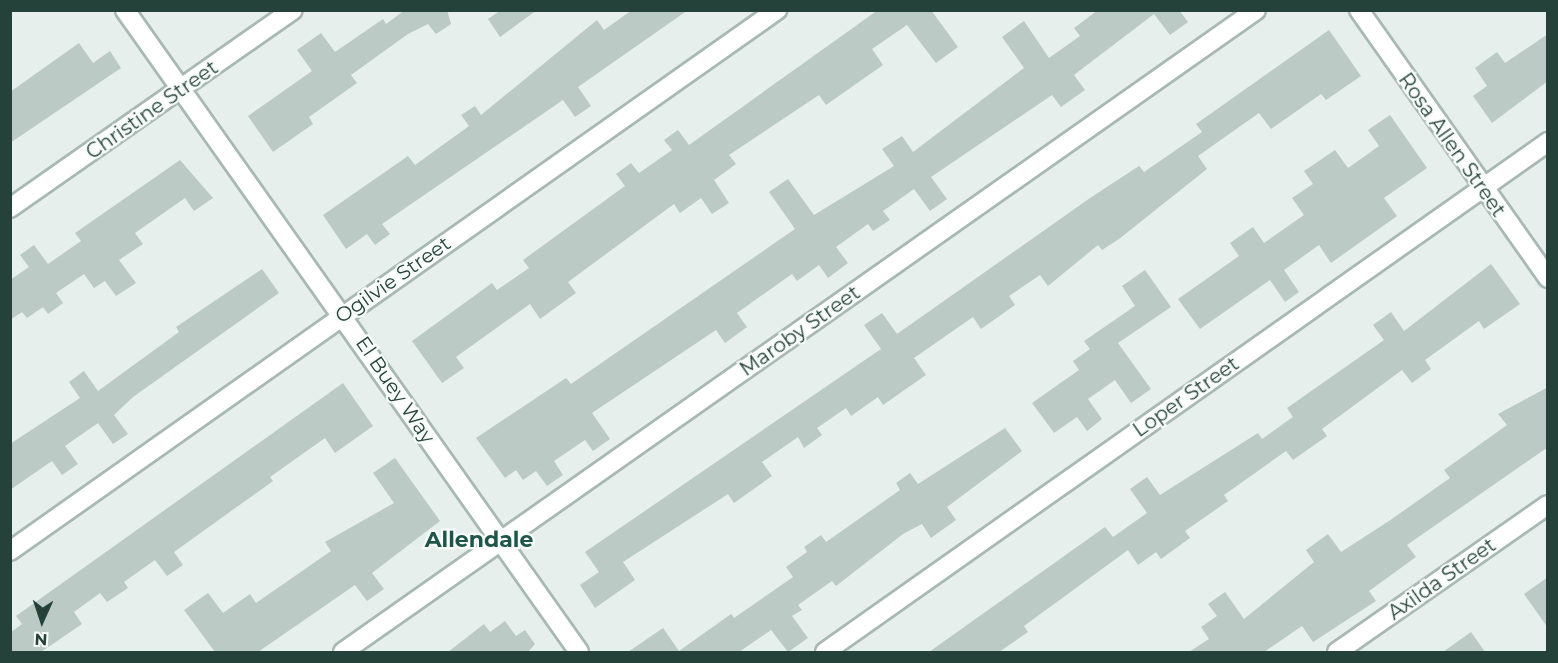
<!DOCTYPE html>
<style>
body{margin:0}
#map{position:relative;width:1558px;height:663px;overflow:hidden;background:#e6efeb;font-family:Montserrat,sans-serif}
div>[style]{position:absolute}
.building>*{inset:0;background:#bbcac4}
.roads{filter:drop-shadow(2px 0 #a8b8b2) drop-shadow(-2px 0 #a8b8b2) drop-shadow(0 2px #a8b8b2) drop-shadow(0 -2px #a8b8b2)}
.minor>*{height:18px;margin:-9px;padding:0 9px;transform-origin:9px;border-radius:9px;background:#fff}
span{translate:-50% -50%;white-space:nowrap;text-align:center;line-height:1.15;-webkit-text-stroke:4.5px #f7fbf9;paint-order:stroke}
.street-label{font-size:20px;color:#24423a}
.quarter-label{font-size:22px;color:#1f5548;font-weight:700}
.frame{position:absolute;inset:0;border:12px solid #24423a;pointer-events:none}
.north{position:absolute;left:12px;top:591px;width:60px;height:60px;-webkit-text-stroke:4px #f7fbf9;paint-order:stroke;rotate:183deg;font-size:16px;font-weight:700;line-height:24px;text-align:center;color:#24423a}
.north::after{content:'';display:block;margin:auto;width:21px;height:27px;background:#24423a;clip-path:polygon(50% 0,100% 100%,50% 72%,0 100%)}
</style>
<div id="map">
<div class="building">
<div style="clip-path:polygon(405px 10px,447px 10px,451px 24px,436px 34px,428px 24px,408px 34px,351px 75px,357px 83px,309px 117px,313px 124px,273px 152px,248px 116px,312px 71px,297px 50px,321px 33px,335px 52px,383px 19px,386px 24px)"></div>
<div style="clip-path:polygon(501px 10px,537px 10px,500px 37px,488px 19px)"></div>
<div style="clip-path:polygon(632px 10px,688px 10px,578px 87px,591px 106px,575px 117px,563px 100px,382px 224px,390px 234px,375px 245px,367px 234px,346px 249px,323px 215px,408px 156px,415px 165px,469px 126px,461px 115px,475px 106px,481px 115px,597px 20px,604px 30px)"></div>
<div style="clip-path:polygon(878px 10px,931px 10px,958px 47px,936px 63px,907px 25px,872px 49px,883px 65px,826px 105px,819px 95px,729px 155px,736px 164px,714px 180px,729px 203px,712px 214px,701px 198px,680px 213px,674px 204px,568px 282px,576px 293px,540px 319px,530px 304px,456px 357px,464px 368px,442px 383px,412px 341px,492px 283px,497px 290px,529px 268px,523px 260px,625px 186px,616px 174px,631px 163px,639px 173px,672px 150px,664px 140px,678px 130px,689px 145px)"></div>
<div style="clip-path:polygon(1098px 10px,1179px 10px,1188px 22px,1170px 35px,1154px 14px,1074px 75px,1085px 90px,1061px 107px,1052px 95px,931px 177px,947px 199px,930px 211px,914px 189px,883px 211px,890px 220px,873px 231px,868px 224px,836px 247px,848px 263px,828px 278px,819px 265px,797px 281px,792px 274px,737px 313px,747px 327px,725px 343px,716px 330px,592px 413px,610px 439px,593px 451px,585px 440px,554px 461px,563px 475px,547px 486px,536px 471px,523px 480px,516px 470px,505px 478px,476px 438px,566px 378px,571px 384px,795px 229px,769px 192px,788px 179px,814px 215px,894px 166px,882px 149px,902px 136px,913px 152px,1024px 68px,1002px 37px,1024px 21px,1049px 58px,1080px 36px,1074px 28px)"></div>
<div style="clip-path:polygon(1329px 30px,1361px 76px,1326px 100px,1321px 94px,1271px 129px,1259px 113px,1198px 156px,1207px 169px,1119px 239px,1102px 250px,1098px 245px,1048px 286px,1040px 275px,1009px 296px,1015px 305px,981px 329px,973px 317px,914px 358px,926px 375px,883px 405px,878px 397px,851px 416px,846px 408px,817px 428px,822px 435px,804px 448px,798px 437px,762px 462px,772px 476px,734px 503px,728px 494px,623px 562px,635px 580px,595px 608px,580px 585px,599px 572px,585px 552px,881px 349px,864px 325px,882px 313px,897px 334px,1090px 198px,1139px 166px,1144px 172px,1202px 132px,1196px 124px)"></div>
<div style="clip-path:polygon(1548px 34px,1548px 81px,1492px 123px,1473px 96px,1487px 86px,1475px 68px,1497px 52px,1505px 63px)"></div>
<div style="clip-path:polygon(79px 43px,93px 63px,110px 51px,121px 68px,10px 143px,10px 92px)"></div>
<div style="clip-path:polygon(1390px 115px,1427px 168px,1384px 198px,1397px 216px,1331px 263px,1319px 245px,1284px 270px,1299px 292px,1285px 302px,1270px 280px,1200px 329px,1178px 299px,1239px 256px,1230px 243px,1253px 227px,1264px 243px,1304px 215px,1292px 198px,1313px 184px,1304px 171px,1335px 150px,1348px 168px,1379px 146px,1368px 130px)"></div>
<div style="clip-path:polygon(180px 160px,213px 198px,194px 211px,185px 198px,135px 233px,143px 244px,119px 260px,136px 283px,116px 296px,105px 281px,94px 288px,84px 274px,56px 293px,63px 303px,48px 314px,43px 307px,27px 318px,22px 312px,10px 320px,10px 280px,29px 267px,20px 255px,34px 245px,48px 264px,81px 241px,75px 233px)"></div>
<div style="clip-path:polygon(1491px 264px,1520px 304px,1484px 329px,1479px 321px,1425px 360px,1431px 369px,1412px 383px,1402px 370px,1322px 429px,1327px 436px,1293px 460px,1286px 451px,1224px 495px,1228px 501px,1185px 531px,1190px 538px,1161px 559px,1156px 552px,1138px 565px,1128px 550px,1024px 626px,1028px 632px,999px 652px,929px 652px,1105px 527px,1113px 537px,1147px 513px,1130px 489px,1147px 477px,1160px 495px,1258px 433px,1262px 439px,1293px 417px,1287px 408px,1384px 340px,1373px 325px,1391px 312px,1404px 331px)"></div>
<div style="clip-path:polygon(262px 269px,279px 293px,133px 397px,114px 415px,128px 434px,113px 444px,98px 423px,65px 446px,78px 464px,62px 475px,52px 461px,10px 490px,10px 444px,80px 398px,69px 382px,84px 371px,98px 391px,179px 332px,176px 327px)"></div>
<div style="clip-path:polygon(1145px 270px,1171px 307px,1118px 343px,1151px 389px,1131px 403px,1115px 380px,1088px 399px,1102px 419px,1087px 431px,1077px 417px,1054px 433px,1032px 403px,1079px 370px,1073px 361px,1090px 349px,1084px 341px,1135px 306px,1122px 286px)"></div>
<div style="clip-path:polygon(343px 383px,373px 426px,335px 453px,325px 438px,270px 477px,273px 481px,174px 552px,183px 565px,167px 576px,155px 560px,124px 582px,128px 588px,107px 602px,100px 593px,74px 612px,82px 624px,41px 652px,10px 652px,10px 633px,22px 624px,16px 616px)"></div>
<div style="clip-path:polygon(1548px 387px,1548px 447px,1407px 545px,1416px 557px,1369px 591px,1376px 601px,1313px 642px,1302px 626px,1264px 652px,1189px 652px,1209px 639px,1201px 627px,1217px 616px,1208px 604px,1225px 592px,1244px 619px,1314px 562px,1306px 550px,1328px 534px,1341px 552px,1389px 521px,1450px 478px,1444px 470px,1507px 425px,1498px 414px)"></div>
<div style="clip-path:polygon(1005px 428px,1022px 451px,947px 507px,956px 520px,931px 538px,922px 524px,903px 534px,836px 586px,832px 581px,798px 605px,802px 610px,792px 616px,808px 638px,788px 652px,771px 630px,739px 652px,628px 652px,663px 628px,679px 651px,731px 614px,734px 618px,793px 577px,786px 567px,807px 552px,804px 547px,821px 535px,826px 542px,900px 490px,896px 483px,910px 473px,918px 484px)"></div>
<div style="clip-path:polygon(395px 458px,440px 521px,372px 573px,384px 589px,367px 601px,355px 585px,258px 652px,215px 652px,184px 610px,208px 593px,223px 613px,250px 594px,256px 603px,331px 551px,325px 542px,394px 503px,373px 473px)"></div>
<div style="clip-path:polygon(1548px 577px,1548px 628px,1524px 594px)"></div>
<div style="clip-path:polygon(505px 621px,516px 636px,525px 630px,535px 644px,528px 652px,448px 652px,484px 624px,490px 632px)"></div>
<div style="clip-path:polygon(1471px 632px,1485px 652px,1443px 652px)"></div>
</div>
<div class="roads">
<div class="minor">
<div style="left:125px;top:10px;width:786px;rotate:54.73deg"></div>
<div style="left:1359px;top:10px;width:328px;rotate:54.8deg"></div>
<div style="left:10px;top:208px;width:345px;rotate:-35deg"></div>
<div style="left:10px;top:551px;width:939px;rotate:-35.2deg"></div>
<div style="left:343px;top:652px;width:1116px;rotate:-35.11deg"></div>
<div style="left:825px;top:652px;width:885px;rotate:-35.2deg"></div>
<div style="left:1337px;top:652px;width:257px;rotate:-34.9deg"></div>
</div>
</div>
<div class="street-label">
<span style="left:152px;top:110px;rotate:-35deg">Christine Street</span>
<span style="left:1452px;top:145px;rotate:55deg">Rosa Allen Street</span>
<span style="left:393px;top:280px;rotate:-35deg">Ogilvie Street</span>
<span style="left:800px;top:331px;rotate:-35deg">Maroby Street</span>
<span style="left:395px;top:390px;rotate:56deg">El Buey Way</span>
<span style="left:1186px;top:397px;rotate:-35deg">Loper Street</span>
<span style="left:1442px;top:579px;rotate:-35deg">Axilda Street</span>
</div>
<div class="quarter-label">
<span style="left:479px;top:540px">Allendale</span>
</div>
<div class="frame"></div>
<div class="north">N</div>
</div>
